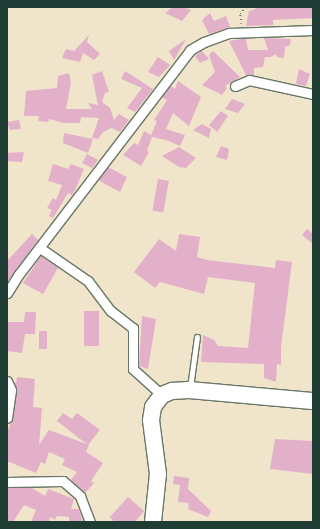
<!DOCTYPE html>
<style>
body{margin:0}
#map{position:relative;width:320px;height:529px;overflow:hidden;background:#f0e4ca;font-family:"IM FELL English",serif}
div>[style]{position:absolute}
.building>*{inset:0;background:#e2b1c9;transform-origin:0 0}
.path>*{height:1.5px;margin-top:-0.75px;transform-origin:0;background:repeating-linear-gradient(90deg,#687768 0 1px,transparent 0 4px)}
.roads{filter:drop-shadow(1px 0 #687768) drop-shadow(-1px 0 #687768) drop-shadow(0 1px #687768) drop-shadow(0 -1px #687768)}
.service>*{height:4.5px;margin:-2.25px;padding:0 2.25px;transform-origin:2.25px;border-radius:2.25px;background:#fff}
.minor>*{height:9px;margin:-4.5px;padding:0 4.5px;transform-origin:4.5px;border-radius:4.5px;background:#fff}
.trunk>*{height:16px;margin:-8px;padding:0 8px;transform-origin:8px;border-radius:8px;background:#fff}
span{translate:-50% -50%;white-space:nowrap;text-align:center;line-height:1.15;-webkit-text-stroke:4px #f6f6f2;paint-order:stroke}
.frame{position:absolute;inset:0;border:8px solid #1f3d34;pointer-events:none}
</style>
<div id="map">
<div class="building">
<div style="clip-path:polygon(173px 7px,183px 7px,191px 10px,182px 21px,165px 13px)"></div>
<div style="clip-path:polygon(261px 7px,313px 7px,313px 18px,273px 20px,273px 25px,246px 26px,249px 11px)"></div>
<div style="clip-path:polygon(210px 13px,214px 21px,226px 16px,230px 27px,209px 34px,202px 20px)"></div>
<div style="clip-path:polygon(89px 35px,87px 42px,100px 54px,94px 60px,83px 53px,80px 62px,62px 58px,66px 49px,74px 51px)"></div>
<div style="clip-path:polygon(246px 38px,248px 50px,268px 50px,264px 38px,291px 39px,290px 45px,285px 47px,284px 58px,277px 57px,276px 54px,271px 57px,265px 57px,263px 67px,254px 68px,254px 75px,246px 75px,229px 41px)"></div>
<div style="clip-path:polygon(186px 39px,174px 60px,169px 51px)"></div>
<div style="clip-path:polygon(202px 51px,209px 59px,200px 63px,195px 56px)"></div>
<div style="clip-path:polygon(213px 51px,240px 77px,225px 86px,227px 88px,222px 95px,202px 85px,215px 72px,209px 55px)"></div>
<div style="clip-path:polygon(158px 57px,170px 65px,159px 77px,148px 72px)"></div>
<div style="clip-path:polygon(299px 69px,310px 74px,306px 86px,296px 84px)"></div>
<div style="clip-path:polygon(102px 71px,109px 92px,105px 93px,102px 102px,110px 108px,114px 120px,119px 114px,129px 120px,120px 132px,111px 128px,103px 132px,98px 139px,92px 138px,99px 118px,81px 117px,80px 123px,64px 123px,49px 119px,48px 122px,38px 121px,39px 116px,24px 116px,26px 91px,57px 88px,58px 76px,69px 73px,71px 83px,66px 109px,92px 109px,88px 103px,98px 105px,92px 75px)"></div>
<div style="clip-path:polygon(125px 71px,153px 89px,135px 112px,127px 108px,142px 88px,121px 79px)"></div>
<div style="clip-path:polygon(178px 81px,201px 97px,189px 126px,173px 113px,166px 129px,185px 135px,180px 146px,166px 140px,152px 137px,147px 151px,149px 152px,141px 166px,123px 155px,134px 143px,138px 145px,144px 131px,151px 135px,157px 121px,154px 120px,167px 100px,161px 97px,171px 86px,175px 89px)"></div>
<div style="clip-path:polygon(232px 99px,245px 104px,238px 113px,225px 109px)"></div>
<div style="clip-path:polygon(221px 111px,228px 116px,217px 132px,209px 125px)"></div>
<div style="clip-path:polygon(19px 120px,21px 129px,10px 130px,7px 122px)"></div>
<div style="clip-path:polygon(202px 124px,211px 129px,209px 138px,193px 130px)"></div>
<div style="clip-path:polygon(64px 133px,93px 139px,88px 153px,63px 143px)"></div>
<div style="clip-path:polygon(221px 146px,229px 149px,227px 160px,216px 157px)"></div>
<div style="clip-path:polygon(179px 147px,196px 158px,186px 168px,179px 167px,162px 156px)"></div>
<div style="clip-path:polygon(24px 152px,22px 162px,7px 161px,7px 153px)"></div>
<div style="clip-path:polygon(87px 154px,98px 160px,92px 168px,82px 163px)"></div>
<div style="clip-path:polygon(53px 164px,68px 169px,71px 164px,84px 169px,75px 190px,72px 195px,68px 193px,53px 218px,49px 216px,52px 210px,47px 208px,53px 198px,56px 200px,62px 185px,48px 181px)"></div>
<div style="clip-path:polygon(108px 167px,127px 177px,120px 192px,98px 180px)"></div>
<div style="left:158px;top:179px;width:11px;height:32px;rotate:10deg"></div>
<div style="clip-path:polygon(307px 229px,313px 234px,313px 244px,302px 235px)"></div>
<div style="clip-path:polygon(32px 234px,38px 240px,7px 282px,7px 261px)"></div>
<div style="clip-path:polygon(179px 234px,200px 237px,197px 257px,207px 260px,275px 268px,276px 260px,292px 262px,281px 347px,281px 365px,277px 364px,276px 382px,264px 378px,264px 364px,201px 362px,203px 335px,214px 340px,218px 346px,248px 348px,255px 283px,208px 277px,204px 294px,160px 282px,155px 288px,134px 272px,159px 239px,176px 251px)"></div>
<div style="clip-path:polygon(41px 256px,58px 268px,43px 294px,23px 283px)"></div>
<div style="left:84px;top:311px;width:15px;height:35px"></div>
<div style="clip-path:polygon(25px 312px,36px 312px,35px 334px,25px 334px,22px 353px,7px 351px,7px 322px,24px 322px)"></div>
<div style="clip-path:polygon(142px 316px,156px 319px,148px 369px,139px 366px)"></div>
<div style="left:39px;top:331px;width:8px;height:18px"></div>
<div style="clip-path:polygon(17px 377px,35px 379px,33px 407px,42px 408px,39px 445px,49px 430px,89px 445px,86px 452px,103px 463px,91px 481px,94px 483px,85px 493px,71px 480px,77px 472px,62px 465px,65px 459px,49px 452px,45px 464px,41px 462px,36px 473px,7px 461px,7px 432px,13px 419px,17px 391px,14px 382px,16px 383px)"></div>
<div style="clip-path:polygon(63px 413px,72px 419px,77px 413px,100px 430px,88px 445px,57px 421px)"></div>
<div style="clip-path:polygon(275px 439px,313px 441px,313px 474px,270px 469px)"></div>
<div style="clip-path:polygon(174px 476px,189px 478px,188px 489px,211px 511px,208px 517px,188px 509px,189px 503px,178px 502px,180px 485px,173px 484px)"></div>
<div style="clip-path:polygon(7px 488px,32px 488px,45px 496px,48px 489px,74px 499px,71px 509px,79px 509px,83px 522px,69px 522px,69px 517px,57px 516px,55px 520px,50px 517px,49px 522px,31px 522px,36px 510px,24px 505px,13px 522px,7px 522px)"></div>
<div style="clip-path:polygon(128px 497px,144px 511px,135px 522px,114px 522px,110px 517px)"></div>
</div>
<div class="path">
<div style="left:241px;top:24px;width:10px;rotate:-96deg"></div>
<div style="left:240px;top:14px;width:9px;rotate:-49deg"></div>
</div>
<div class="roads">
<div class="service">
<div style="left:190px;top:388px;width:51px;rotate:-82.2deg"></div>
</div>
<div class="minor">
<div style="left:235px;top:86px;width:15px;rotate:-23deg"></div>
<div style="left:249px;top:80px;width:66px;rotate:12.3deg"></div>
<div style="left:40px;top:248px;width:58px;rotate:34.5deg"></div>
<div style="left:88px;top:281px;width:38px;rotate:53deg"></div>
<div style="left:111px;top:311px;width:28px;rotate:38deg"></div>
<div style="left:133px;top:328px;width:41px;rotate:90deg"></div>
<div style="left:133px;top:369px;width:39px;rotate:42deg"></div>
<div style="left:7px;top:293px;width:22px;rotate:-58deg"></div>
<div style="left:19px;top:274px;width:282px;rotate:-52.6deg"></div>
<div style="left:190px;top:50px;width:16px;rotate:-30deg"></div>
<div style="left:204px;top:42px;width:27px;rotate:-20deg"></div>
<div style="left:229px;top:33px;width:84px;rotate:-2deg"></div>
<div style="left:7px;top:381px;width:10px;rotate:66deg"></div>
<div style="left:11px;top:390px;width:28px;rotate:98deg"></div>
<div style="left:7px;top:482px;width:56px;rotate:-1deg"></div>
<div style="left:63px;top:481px;width:23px;rotate:41deg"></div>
<div style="left:80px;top:496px;width:28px;rotate:69deg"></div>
</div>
<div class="trunk">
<div style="left:153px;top:522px;width:48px;rotate:-84.1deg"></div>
<div style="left:158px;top:474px;width:54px;rotate:-97.4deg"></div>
<div style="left:151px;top:420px;width:13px;rotate:-81deg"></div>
<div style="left:153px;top:407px;width:15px;rotate:-53deg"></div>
<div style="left:162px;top:395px;width:11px;rotate:-22deg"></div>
<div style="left:172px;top:391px;width:17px;rotate:-3deg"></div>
<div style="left:189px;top:390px;width:124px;rotate:5.1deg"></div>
</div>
</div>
<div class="frame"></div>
</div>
